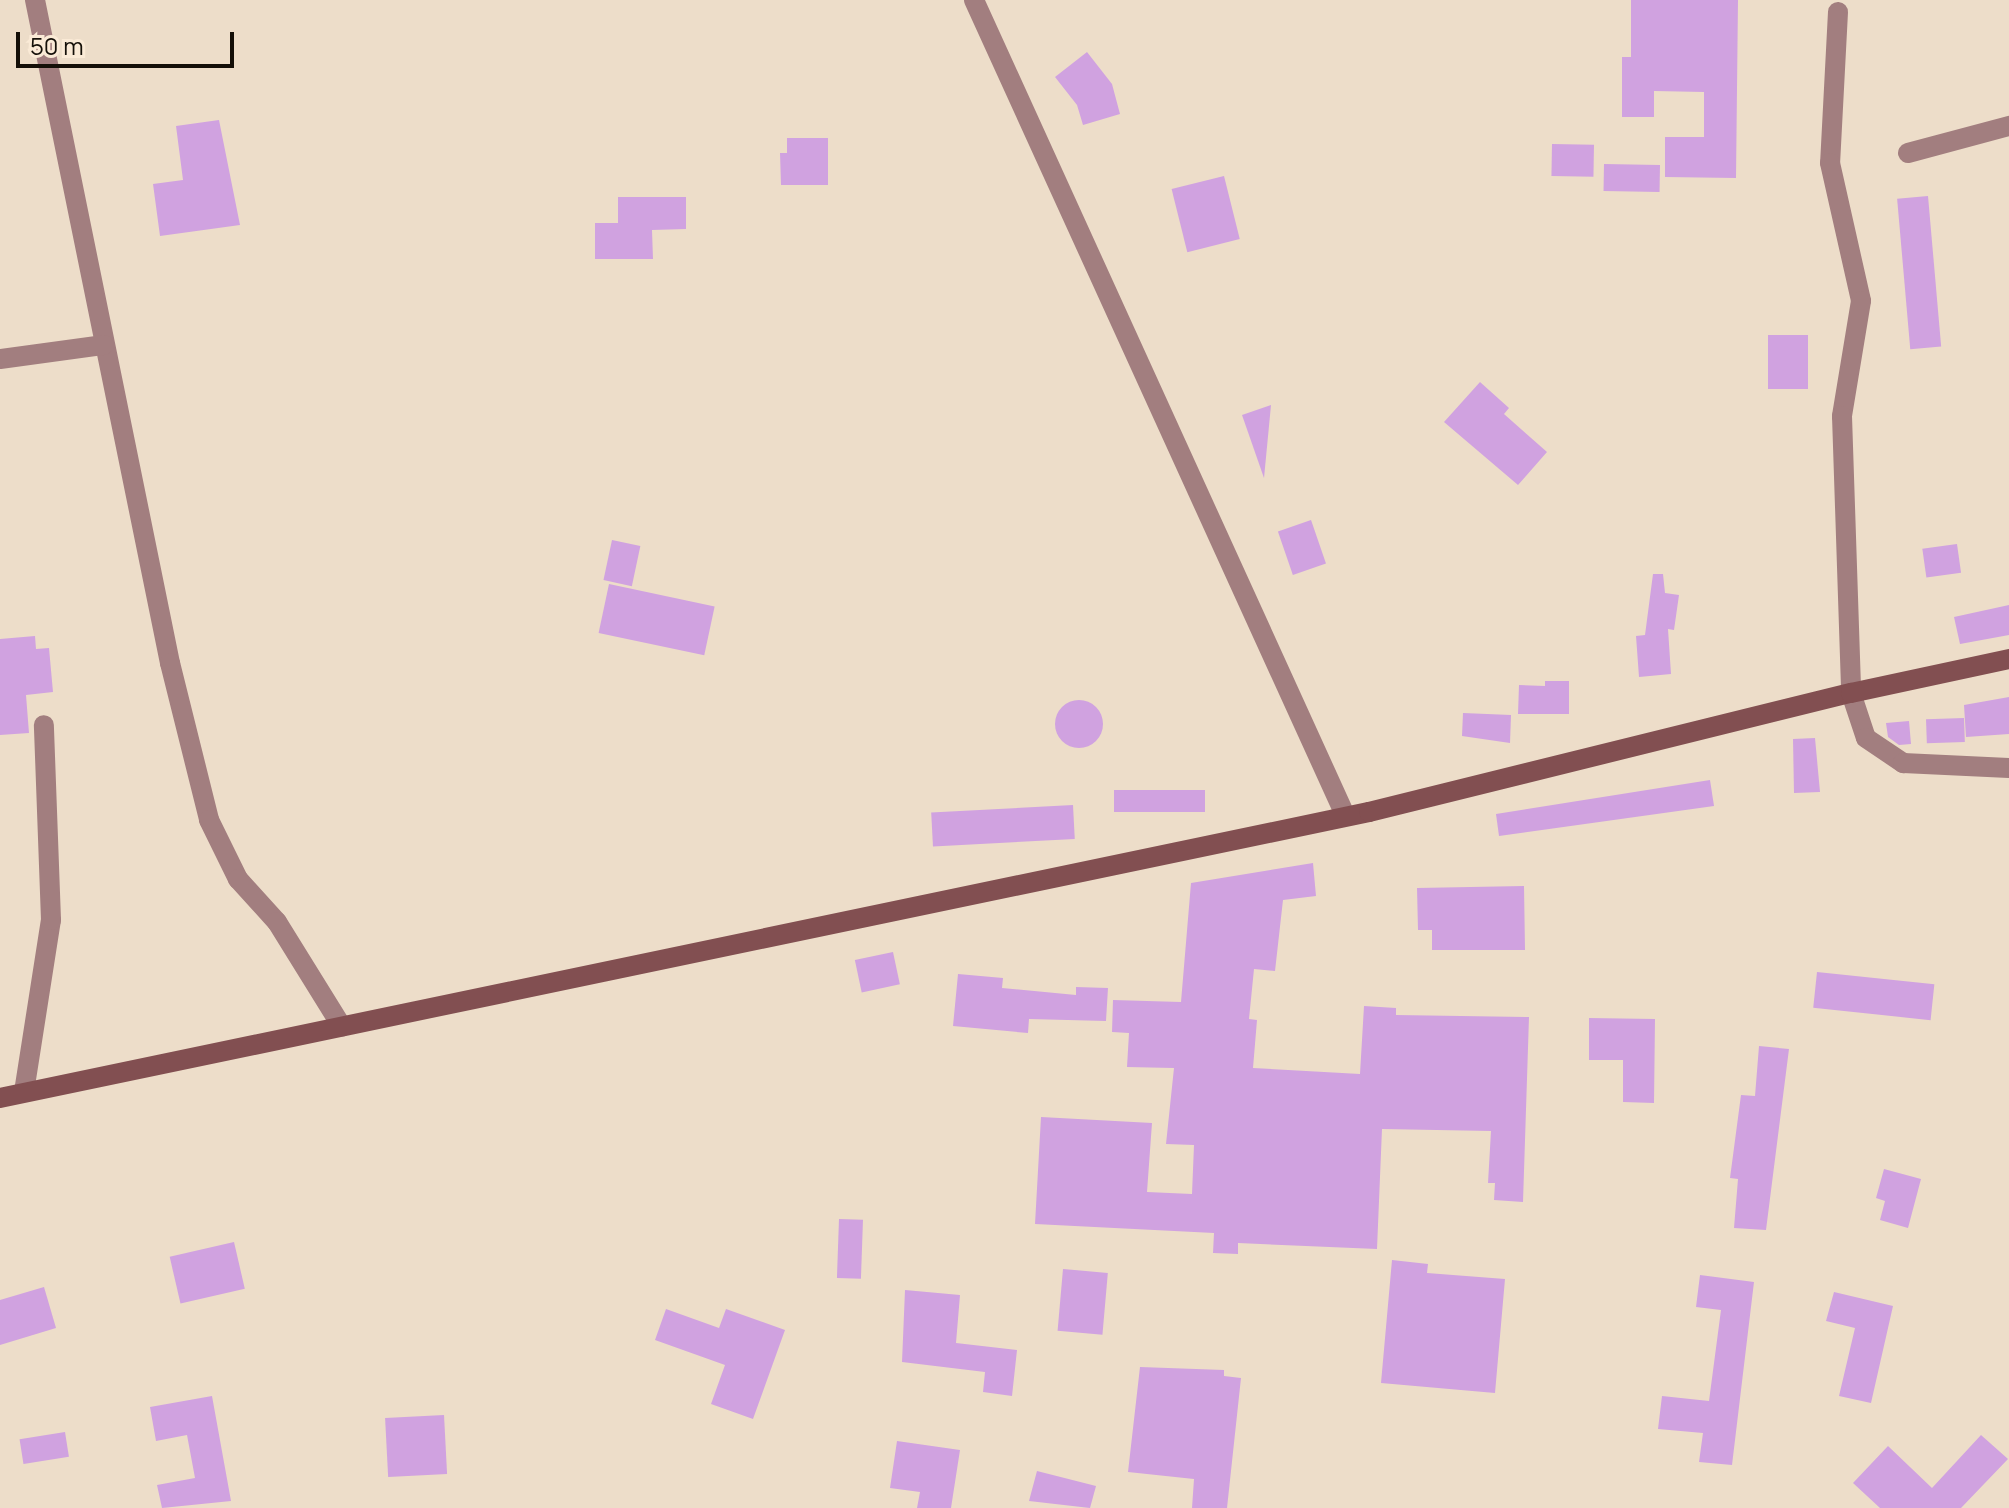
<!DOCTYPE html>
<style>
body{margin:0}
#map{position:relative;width:2009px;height:1508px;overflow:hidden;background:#edddc9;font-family:Manrope,sans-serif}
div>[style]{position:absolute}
.building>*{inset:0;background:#d0a2e0;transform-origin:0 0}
.round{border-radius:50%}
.minor>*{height:20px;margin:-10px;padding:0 10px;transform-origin:10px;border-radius:10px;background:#a27e7f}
.secondary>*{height:20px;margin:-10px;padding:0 10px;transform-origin:10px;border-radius:10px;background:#824f51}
span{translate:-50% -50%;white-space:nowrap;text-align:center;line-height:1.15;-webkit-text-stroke:6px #faead6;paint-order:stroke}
.scale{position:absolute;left:16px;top:32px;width:218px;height:36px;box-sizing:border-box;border:4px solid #140f08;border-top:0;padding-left:10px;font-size:24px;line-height:28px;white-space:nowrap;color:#140f08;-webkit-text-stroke:6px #faead6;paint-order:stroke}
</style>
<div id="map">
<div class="building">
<div style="clip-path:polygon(1631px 0,1738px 0,1736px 178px,1665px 177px,1665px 137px,1704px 137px,1704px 92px,1654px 91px,1654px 117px,1622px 117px,1622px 57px,1631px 57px)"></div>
<div style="clip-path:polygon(1087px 52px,1112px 84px,1120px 114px,1083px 125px,1077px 105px,1055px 77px)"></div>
<div style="clip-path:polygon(219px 120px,240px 225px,160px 236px,153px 184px,183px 180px,176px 126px)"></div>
<div style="clip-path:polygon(787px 138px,828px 138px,828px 185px,781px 185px,780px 153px,787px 153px)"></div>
<div style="left:1552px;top:144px;width:42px;height:32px;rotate:1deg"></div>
<div style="left:1604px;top:164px;width:56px;height:27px;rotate:1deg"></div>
<div style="left:1224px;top:176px;width:65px;height:54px;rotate:76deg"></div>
<div style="left:1928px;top:196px;width:151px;height:31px;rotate:85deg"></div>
<div style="clip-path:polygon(618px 197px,686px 197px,686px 229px,652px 230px,653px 259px,595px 259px,595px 223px,618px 223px)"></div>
<div style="left:1768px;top:335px;width:40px;height:54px"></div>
<div style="clip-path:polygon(1480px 382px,1509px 408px,1504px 414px,1547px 452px,1518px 485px,1444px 422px)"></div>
<div style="clip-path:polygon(1271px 405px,1264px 478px,1242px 415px)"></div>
<div style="left:1311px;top:520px;width:46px;height:35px;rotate:71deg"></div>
<div style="left:612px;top:540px;width:29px;height:41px;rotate:12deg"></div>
<div style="left:1957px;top:544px;width:29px;height:35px;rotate:82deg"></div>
<div style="clip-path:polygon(1653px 574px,1663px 574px,1665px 593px,1679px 595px,1674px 630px,1668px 629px,1671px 674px,1639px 677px,1636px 636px,1645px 635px)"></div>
<div style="left:609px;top:584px;width:108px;height:50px;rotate:12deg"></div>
<div style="clip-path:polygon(2009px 605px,2009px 635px,1960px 644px,1954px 617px)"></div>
<div style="clip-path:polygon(35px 636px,36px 649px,49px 648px,53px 692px,26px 695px,29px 733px,0 735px,0 639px)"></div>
<div style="clip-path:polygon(1545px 681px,1569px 681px,1569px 714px,1518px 714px,1519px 685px,1545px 686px)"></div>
<div style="clip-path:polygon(2009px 697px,2009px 734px,1966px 737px,1964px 705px)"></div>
<div class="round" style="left:1055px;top:700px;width:48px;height:48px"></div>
<div style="clip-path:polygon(1463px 713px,1511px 715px,1510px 743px,1462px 736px)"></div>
<div style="left:1964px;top:718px;width:24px;height:38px;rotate:88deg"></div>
<div style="clip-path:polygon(1909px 721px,1911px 744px,1899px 745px,1888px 737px,1886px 723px)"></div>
<div style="clip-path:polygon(1815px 738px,1820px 792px,1794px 793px,1793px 739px)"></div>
<div style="clip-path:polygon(1710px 780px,1714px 806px,1499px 836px,1496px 814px)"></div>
<div style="left:1114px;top:790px;width:91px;height:22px"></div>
<div style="left:1073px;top:805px;width:34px;height:142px;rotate:87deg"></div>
<div style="clip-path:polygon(1313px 863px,1316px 896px,1283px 900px,1275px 971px,1254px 969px,1249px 1019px,1257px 1020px,1253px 1068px,1360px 1074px,1364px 1006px,1396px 1008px,1396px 1015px,1529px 1017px,1523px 1202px,1494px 1200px,1495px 1183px,1488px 1183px,1491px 1131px,1382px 1129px,1377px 1249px,1238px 1243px,1238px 1254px,1213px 1253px,1214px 1233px,1035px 1224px,1041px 1117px,1152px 1123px,1147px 1192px,1192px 1194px,1194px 1145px,1166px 1144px,1174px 1068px,1127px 1067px,1129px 1033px,1112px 1032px,1113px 1000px,1181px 1002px,1191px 883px)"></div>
<div style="clip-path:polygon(1524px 886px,1525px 950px,1432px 950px,1432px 930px,1418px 930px,1417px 888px)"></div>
<div style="left:893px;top:952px;width:33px;height:39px;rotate:78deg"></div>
<div style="left:1817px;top:972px;width:118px;height:36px;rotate:6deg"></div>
<div style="clip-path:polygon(958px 974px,1003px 978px,1002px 988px,1076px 995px,1076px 987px,1108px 988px,1106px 1021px,1029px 1019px,1028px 1033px,953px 1026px)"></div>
<div style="clip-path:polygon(1589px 1018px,1655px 1019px,1654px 1103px,1623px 1102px,1623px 1060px,1589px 1060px)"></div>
<div style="clip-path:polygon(1759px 1046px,1789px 1049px,1766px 1230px,1734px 1228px,1738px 1179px,1730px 1178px,1741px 1095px,1755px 1096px)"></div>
<div style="clip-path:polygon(1884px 1169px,1921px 1179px,1908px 1228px,1880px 1220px,1885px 1201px,1876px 1198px)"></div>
<div style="left:839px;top:1219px;width:24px;height:59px;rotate:2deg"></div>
<div style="left:234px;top:1242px;width:48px;height:66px;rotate:77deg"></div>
<div style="clip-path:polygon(1392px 1260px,1428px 1264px,1427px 1273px,1505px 1279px,1495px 1393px,1381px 1383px)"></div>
<div style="left:1063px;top:1269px;width:45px;height:62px;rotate:5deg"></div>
<div style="clip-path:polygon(1700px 1275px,1754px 1282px,1732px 1465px,1699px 1462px,1703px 1433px,1658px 1429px,1662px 1396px,1709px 1401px,1721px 1310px,1696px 1307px)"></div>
<div style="clip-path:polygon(44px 1287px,56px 1328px,0 1345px,0 1300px)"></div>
<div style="clip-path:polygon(905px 1290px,960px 1295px,956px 1343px,1017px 1350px,1012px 1396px,983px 1392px,985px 1372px,902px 1362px)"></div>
<div style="clip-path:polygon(1834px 1292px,1893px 1306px,1871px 1403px,1839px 1396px,1855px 1328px,1826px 1321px)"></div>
<div style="clip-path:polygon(666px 1309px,719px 1328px,726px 1309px,785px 1330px,753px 1419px,711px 1404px,725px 1365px,655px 1340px)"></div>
<div style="clip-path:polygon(1140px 1367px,1224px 1370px,1224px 1376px,1241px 1378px,1227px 1508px,1192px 1508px,1194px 1479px,1128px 1472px)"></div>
<div style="clip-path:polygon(212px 1396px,231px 1501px,162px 1508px,157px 1485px,195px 1478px,187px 1435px,156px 1441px,150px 1407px)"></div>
<div style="left:444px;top:1415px;width:59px;height:59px;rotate:87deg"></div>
<div style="left:65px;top:1432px;width:25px;height:46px;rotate:81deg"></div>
<div style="clip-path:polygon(1981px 1435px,2008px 1459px,1961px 1508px,1880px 1508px,1853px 1483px,1888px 1446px,1932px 1488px)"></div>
<div style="clip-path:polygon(897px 1441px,960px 1450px,951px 1508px,917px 1508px,920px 1492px,890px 1488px)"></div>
<div style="clip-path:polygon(1037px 1471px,1096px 1486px,1090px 1508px,1029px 1501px)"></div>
</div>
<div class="minor">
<div style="left:35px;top:0;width:677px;rotate:78.49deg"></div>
<div style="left:170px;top:663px;width:162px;rotate:76deg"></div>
<div style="left:209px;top:820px;width:66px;rotate:63.8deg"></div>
<div style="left:238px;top:879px;width:58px;rotate:47.8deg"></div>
<div style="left:277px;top:922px;width:123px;rotate:58.2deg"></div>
<div style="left:974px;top:0;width:895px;rotate:65.52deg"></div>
<div style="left:1838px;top:12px;width:151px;rotate:93deg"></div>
<div style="left:1830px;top:163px;width:141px;rotate:77.3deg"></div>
<div style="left:1861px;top:301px;width:117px;rotate:99.4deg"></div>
<div style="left:1842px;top:416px;width:277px;rotate:88.1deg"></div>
<div style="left:1851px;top:693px;width:47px;rotate:71.6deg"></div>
<div style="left:1866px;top:738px;width:45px;rotate:34deg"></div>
<div style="left:1903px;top:763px;width:106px;rotate:2.7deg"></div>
<div style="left:1908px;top:153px;width:105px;rotate:-15deg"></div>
<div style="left:0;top:359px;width:105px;rotate:-7.7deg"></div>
<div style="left:24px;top:1092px;width:174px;rotate:-81.1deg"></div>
<div style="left:51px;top:920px;width:195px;rotate:-92.1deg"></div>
</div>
<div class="secondary">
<div style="left:0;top:1098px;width:1399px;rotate:-11.8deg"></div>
<div style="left:1369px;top:812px;width:496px;rotate:-13.9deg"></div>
<div style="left:1851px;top:693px;width:162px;rotate:-12.1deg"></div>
</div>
<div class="scale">50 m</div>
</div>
